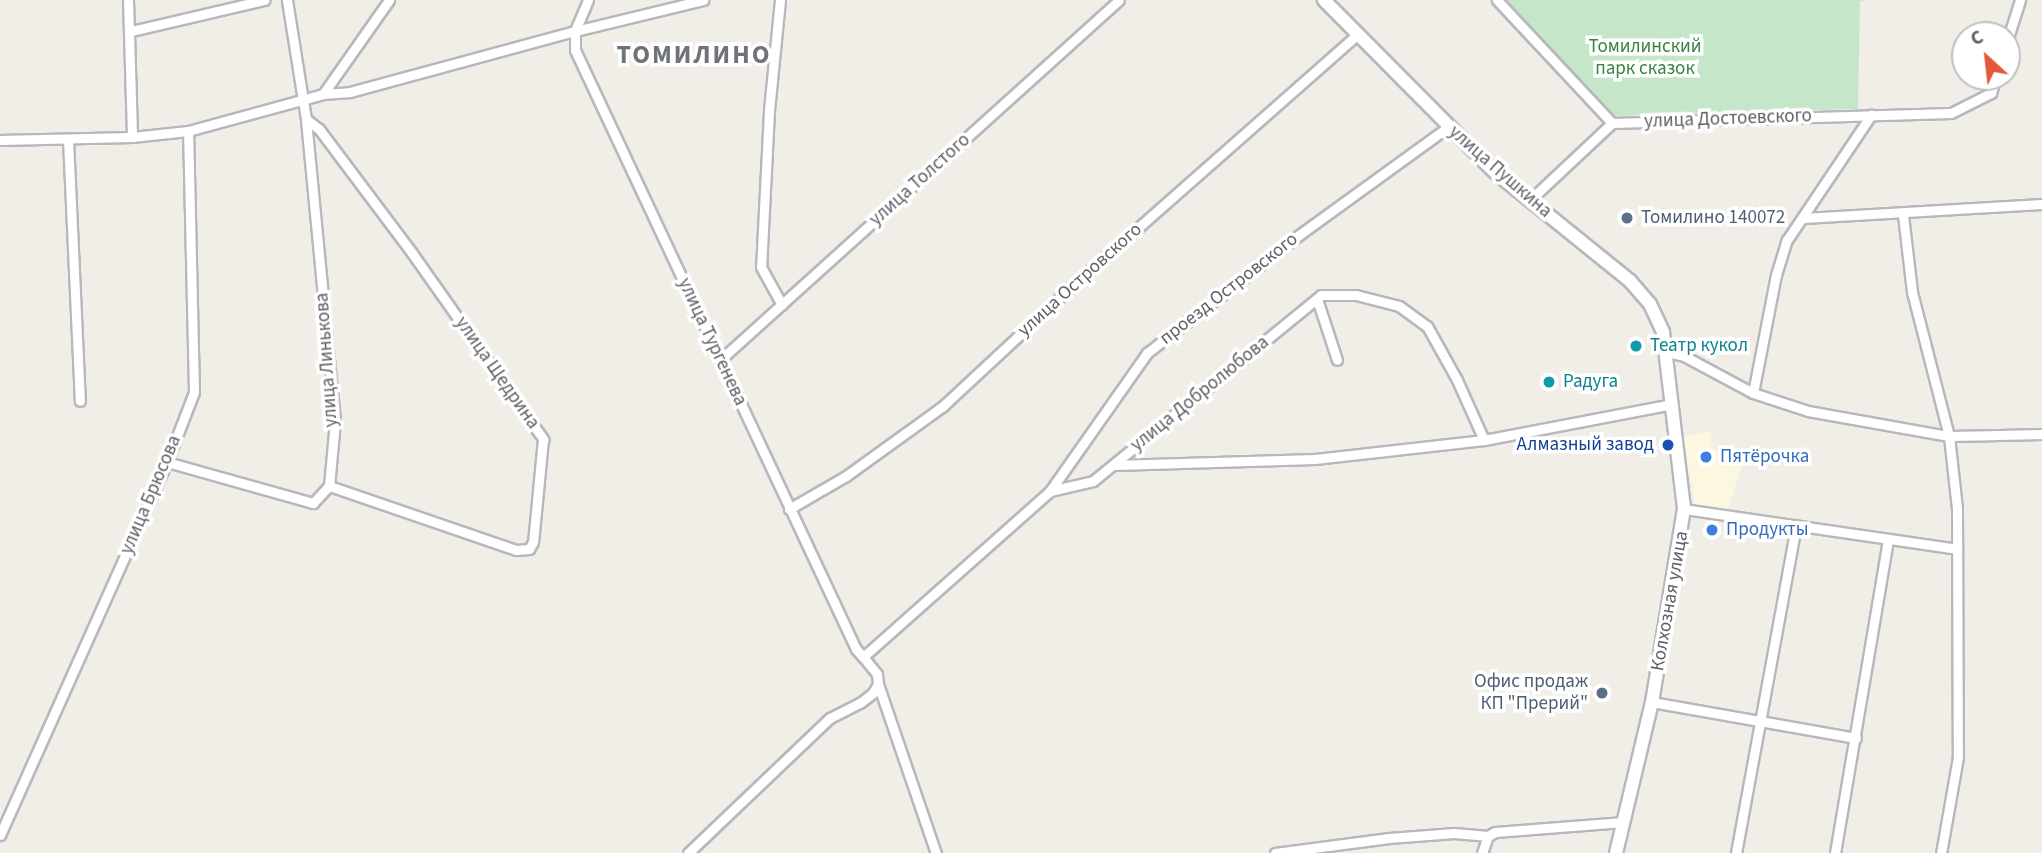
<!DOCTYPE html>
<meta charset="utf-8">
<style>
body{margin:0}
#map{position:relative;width:2042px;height:853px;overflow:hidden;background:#f0eee7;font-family:"Source Sans 3",sans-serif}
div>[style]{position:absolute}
.commercial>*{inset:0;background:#fcf8df}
.green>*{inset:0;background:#c5e6c8}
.roads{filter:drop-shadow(2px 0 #b7b8bd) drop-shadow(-2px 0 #b7b8bd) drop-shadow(0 2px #b7b8bd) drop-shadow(0 -2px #b7b8bd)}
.minor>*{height:9px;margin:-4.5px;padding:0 4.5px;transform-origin:4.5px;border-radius:4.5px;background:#fff}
.secondary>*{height:12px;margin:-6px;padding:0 6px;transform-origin:6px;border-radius:6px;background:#fff}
.dots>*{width:19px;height:19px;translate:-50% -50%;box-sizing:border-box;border:4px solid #fff;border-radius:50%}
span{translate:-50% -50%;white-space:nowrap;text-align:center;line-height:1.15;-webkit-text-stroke:7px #fff;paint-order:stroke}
.park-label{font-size:19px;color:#398243}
.street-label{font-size:19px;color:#5e6166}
.service-label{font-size:19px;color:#4e5e75}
.left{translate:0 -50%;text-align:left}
.right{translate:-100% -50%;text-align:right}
.culture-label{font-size:19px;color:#0d838f}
.transit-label{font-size:19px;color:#164399}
.shop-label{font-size:19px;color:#366cbe}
.district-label{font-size:26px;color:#6f7378;font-weight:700;letter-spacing:2px}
.north{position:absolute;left:1951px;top:21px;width:70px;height:70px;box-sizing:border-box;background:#fff;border:2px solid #bfc0c2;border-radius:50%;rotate:333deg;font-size:19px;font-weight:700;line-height:28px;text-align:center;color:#5e6166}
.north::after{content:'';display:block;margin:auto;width:24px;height:32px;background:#e1583b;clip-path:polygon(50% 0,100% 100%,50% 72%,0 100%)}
</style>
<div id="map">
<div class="commercial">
<div style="clip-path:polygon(1710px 431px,1711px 448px,1744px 460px,1728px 510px,1695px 505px,1683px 437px)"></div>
</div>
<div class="green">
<div style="clip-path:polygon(1499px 0,1867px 0,1860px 1px,1858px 109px,1611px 116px)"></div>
</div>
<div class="roads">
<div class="minor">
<div style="left:128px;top:0;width:137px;rotate:88.3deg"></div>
<div style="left:588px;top:0;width:34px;rotate:113deg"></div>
<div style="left:575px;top:31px;width:19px;rotate:90deg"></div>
<div style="left:575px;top:50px;width:662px;rotate:64.87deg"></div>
<div style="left:856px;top:649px;width:11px;rotate:49deg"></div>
<div style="left:863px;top:657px;width:250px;rotate:-41.6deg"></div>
<div style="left:1050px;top:491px;width:44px;rotate:-13.1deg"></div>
<div style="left:1093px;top:481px;width:294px;rotate:-39.2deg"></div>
<div style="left:1321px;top:295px;width:35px"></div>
<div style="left:1356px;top:295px;width:44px;rotate:14.3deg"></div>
<div style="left:1399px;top:306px;width:34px;rotate:36deg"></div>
<div style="left:1427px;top:326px;width:62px;rotate:60.9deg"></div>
<div style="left:1457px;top:380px;width:66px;rotate:65.8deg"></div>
<div style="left:780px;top:0;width:112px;rotate:95.7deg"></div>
<div style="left:769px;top:111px;width:156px;rotate:92.9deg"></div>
<div style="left:761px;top:267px;width:43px;rotate:61.1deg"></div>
<div style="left:1497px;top:0;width:168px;rotate:46.9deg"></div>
<div style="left:1612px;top:123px;width:339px;rotate:-1.7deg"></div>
<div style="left:1951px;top:113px;width:45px;rotate:-26.6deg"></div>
<div style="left:1991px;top:93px;width:17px;rotate:-73deg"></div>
<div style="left:131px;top:31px;width:137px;rotate:-13.1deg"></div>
<div style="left:2007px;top:41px;width:43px;rotate:-72.4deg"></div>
<div style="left:323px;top:94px;width:115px;rotate:-54.9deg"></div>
<div style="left:306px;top:119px;width:16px;rotate:38deg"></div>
<div style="left:319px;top:129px;width:155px;rotate:53.1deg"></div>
<div style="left:412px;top:253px;width:228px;rotate:54.8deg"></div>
<div style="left:543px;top:439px;width:103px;rotate:95.5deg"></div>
<div style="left:533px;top:542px;width:8px;rotate:120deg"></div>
<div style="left:529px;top:549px;width:13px;rotate:176deg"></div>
<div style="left:516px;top:550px;width:198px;rotate:-161.1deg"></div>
<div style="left:68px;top:139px;width:262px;rotate:87.4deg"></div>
<div style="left:0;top:140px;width:132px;rotate:-1.3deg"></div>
<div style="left:132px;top:137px;width:56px;rotate:-6.1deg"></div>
<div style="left:188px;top:131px;width:140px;rotate:-15.3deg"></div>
<div style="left:323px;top:94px;width:27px;rotate:-4deg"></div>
<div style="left:350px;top:92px;width:233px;rotate:-15.2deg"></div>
<div style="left:575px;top:31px;width:132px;rotate:-13.6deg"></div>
<div style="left:1529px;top:201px;width:114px;rotate:-43.2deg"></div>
<div style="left:1903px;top:215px;width:78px;rotate:83.3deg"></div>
<div style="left:1912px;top:292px;width:149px;rotate:75.6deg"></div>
<div style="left:1949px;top:436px;width:73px;rotate:83.7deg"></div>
<div style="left:1957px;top:509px;width:248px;rotate:89.8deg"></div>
<div style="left:1958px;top:757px;width:97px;rotate:100deg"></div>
<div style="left:1804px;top:218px;width:238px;rotate:-3.4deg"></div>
<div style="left:1317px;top:299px;width:64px;rotate:71.8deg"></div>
<div style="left:1667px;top:352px;width:17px;rotate:13deg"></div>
<div style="left:1684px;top:356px;width:78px;rotate:28.2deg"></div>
<div style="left:1753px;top:393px;width:58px;rotate:18.1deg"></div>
<div style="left:1808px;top:411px;width:143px;rotate:10.1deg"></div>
<div style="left:1949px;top:436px;width:93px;rotate:-1.2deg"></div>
<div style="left:720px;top:360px;width:537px;rotate:-42.06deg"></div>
<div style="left:1753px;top:393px;width:120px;rotate:-79deg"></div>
<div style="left:1776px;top:275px;width:37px;rotate:-73deg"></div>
<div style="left:1787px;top:240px;width:151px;rotate:-56.1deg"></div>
<div style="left:167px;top:462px;width:152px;rotate:15.7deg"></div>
<div style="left:313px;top:503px;width:23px;rotate:-47deg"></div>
<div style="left:329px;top:486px;width:65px;rotate:-84.7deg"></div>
<div style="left:335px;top:421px;width:303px;rotate:-95.5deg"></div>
<div style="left:306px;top:119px;width:121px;rotate:-99.1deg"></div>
<div style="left:1115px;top:465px;width:200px;rotate:-1.7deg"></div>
<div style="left:1315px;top:459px;width:170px;rotate:-6.4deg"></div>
<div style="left:1484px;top:440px;width:192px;rotate:-10.8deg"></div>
<div style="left:1050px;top:491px;width:169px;rotate:-54.9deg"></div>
<div style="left:1147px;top:353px;width:192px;rotate:-37.8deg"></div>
<div style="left:1299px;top:235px;width:184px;rotate:-35.9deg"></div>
<div style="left:789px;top:509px;width:66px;rotate:-30.1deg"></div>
<div style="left:846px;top:476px;width:120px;rotate:-35.8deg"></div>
<div style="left:943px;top:406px;width:175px;rotate:-42.9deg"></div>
<div style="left:1071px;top:287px;width:383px;rotate:-41.4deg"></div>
<div style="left:1684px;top:509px;width:276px;rotate:8.3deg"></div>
<div style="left:878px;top:684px;width:179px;rotate:71.1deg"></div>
<div style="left:1652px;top:702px;width:207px;rotate:10deg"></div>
<div style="left:0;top:835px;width:409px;rotate:-65.9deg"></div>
<div style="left:167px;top:462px;width:75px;rotate:-68.9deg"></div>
<div style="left:194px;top:392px;width:261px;rotate:-91.3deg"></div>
<div style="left:688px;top:853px;width:196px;rotate:-43.6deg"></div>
<div style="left:830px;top:718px;width:34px;rotate:-27deg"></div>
<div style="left:860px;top:703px;width:16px;rotate:-38deg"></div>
<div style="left:873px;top:693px;width:10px;rotate:-61deg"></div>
<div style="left:878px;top:684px;width:10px;rotate:-96deg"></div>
<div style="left:877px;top:674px;width:22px;rotate:-129deg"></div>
<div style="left:1275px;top:853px;width:115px;rotate:-7.5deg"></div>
<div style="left:1389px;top:838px;width:65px;rotate:-4.4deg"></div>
<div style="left:1454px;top:833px;width:34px;rotate:5deg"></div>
<div style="left:1482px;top:853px;width:18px;rotate:-71deg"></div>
<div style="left:1488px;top:836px;width:8px;rotate:-30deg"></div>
<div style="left:1495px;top:832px;width:129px;rotate:-4.4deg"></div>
<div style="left:1736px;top:853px;width:333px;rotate:-79.6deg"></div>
<div style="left:1835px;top:853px;width:316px;rotate:-80.4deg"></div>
</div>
<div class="secondary">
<div style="left:1324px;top:0;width:243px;rotate:45.2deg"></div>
<div style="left:1495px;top:172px;width:174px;rotate:38.9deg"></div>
<div style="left:1630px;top:281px;width:30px;rotate:49deg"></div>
<div style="left:1650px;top:304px;width:31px;rotate:65deg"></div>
<div style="left:1663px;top:332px;width:178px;rotate:83.2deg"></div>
<div style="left:1684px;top:509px;width:196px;rotate:99.4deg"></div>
<div style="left:1652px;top:702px;width:155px;rotate:103.4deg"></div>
</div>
</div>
<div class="dots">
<div style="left:1627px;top:218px;background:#5c6f8a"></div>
<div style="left:1636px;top:346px;background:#0f9aa8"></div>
<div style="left:1549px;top:382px;background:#0f9aa8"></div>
<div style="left:1668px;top:445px;background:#1a4fb4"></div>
<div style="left:1706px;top:457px;background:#3f7fe0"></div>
<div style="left:1712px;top:530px;background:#3f7fe0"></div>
<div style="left:1602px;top:693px;background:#5c6f8a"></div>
</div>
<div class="park-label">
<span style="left:1645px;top:58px">Томилинский<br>парк сказок</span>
</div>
<div class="street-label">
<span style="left:1728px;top:119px;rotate:-2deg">улица Достоевского</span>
<span style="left:1500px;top:172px;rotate:41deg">улица Пушкина</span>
<span style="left:920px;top:180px;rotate:-42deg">улица Толстого</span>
<span style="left:1080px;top:280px;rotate:-42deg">улица Островского</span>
<span style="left:1229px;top:289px;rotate:-38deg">проезд Островского</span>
<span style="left:712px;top:342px;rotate:65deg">улица Тургенева</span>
<span style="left:327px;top:360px;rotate:-94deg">улица Линькова</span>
<span style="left:497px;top:373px;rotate:55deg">улица Щедрина</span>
<span style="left:1200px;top:394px;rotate:-39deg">улица Добролюбова</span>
<span style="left:151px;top:495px;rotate:-67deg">улица Брюсова</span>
<span style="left:1670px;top:601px;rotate:-80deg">Колхозная улица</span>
</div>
<div class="service-label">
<span class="left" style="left:1641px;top:218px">Томилино 140072</span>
<span class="right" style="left:1588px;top:693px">Офис продаж<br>КП "Прерий"</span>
</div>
<div class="culture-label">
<span class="left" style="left:1650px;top:346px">Театр кукол</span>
<span class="left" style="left:1563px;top:382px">Радуга</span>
</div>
<div class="transit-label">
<span class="right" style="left:1654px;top:445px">Алмазный завод</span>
</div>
<div class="shop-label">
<span class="left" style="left:1720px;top:457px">Пятёрочка</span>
<span class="left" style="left:1726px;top:530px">Продукты</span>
</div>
<div class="district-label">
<span style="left:694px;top:55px">ТОМИЛИНО</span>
</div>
<div class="north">С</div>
</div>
